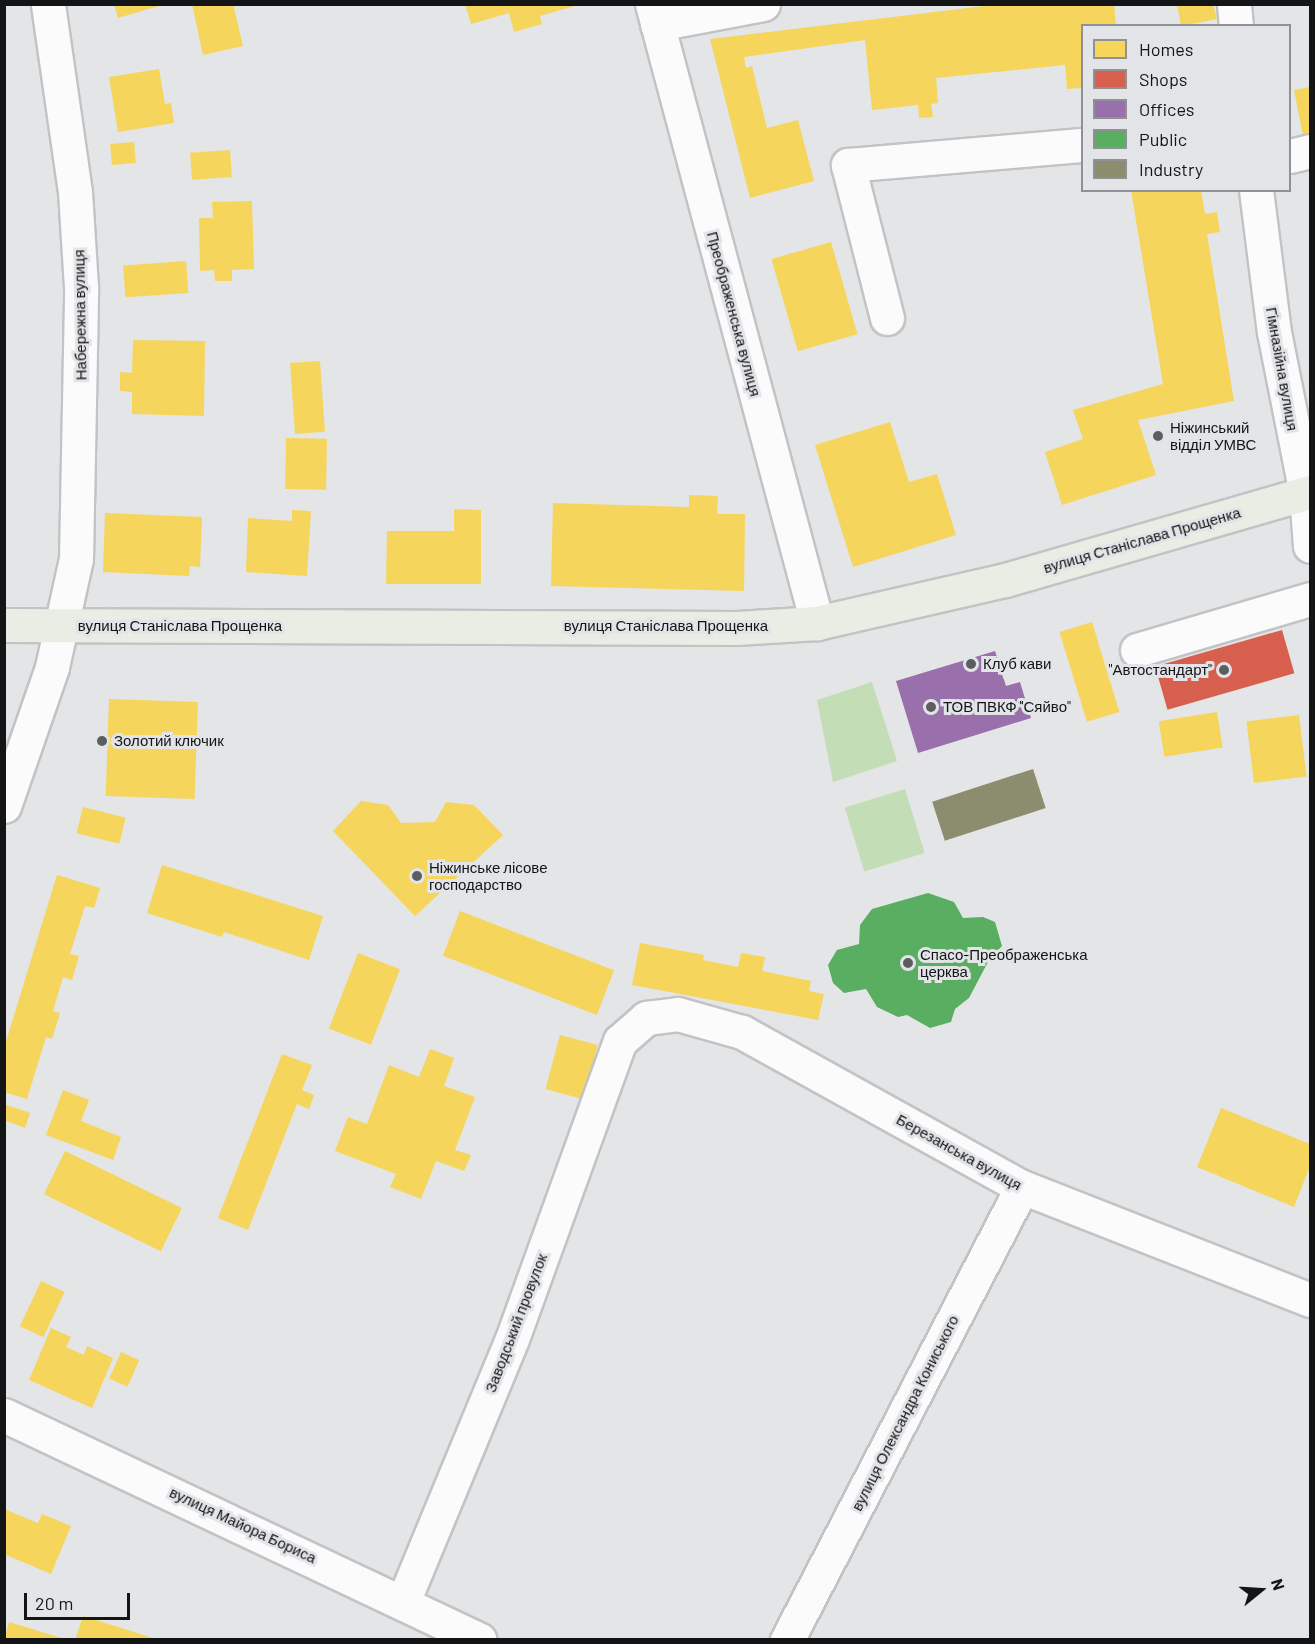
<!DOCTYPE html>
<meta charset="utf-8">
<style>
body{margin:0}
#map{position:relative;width:1315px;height:1644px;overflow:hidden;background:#e3e5e7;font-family:Barlow,sans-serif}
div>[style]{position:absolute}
.green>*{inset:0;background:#c3deb6;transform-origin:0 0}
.homes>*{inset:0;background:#f6d55c;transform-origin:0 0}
.shops>*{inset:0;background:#d6604d;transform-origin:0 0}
.offices>*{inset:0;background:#9970ab}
.public>*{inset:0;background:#5aae61}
.industry>*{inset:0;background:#8c8c6e;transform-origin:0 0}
.roads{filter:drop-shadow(2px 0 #c2c3c4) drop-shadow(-2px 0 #c2c3c4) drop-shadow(0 2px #c2c3c4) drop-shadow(0 -2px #c2c3c4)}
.minor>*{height:33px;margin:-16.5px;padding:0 16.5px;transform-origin:16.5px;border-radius:16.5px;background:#fbfbfb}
.major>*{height:33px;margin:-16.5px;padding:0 16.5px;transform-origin:16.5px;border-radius:16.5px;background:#e9eee4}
.dots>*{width:16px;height:16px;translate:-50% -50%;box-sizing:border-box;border:3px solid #e2e4e8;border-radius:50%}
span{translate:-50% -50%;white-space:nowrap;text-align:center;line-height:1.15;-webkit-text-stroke:6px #e2e4e8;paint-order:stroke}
.street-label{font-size:15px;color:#131415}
.poi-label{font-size:15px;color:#131415}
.left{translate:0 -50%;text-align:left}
.right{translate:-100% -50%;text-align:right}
.frame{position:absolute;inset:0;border:6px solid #131415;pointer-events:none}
.legend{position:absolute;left:1081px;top:24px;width:210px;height:168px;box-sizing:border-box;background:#e2e4e8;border:2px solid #8f9194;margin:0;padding:8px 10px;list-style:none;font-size:18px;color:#131415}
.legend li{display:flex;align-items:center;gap:12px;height:30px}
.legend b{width:30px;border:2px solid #8f9194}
.north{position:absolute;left:1231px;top:1560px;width:60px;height:60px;-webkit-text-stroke:4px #e2e4e8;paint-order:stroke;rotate:72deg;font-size:16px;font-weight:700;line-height:24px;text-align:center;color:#131415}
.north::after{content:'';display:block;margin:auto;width:21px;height:27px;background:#131415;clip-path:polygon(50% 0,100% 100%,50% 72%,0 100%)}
.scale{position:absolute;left:24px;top:1593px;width:106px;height:27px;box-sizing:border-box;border:3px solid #131415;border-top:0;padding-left:8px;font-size:18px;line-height:21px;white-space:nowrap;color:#131415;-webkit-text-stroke:4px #e2e4e8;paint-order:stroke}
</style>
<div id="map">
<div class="green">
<div style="clip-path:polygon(872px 682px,897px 761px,833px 782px,817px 700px)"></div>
<div style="left:905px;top:789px;width:67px;height:63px;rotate:73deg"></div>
</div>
<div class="homes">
<div style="clip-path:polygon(114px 4px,162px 4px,162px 5px,118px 18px)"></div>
<div style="clip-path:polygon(192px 4px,233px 4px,243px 46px,203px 55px)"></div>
<div style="clip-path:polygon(465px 4px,578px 4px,578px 5px,540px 16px,542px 24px,514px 32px,509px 13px,471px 24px)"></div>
<div style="clip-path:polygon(1001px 4px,1114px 4px,1116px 26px,1082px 26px,1082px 88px,1067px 89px,1065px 65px,936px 78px,938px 103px,931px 104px,933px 117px,919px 118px,918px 105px,872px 110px,865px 40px,744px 57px,746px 68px,752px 66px,767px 128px,798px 120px,814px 181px,750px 198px,710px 39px)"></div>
<div style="clip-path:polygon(1177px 4px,1213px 4px,1217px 19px,1181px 26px)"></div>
<div style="clip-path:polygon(159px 69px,165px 104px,171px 103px,174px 123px,118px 132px,109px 77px)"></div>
<div style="clip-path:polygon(1310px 87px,1310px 134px,1303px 136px,1294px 90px)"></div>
<div style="left:134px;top:142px;width:21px;height:24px;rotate:85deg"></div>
<div style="left:230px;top:150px;width:27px;height:40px;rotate:86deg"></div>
<div style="clip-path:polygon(1131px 190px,1201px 190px,1205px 214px,1217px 212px,1220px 232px,1207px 234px,1234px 401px,1138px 420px,1156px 475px,1062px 505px,1045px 452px,1083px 439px,1073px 410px,1163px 384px)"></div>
<div style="clip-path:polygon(252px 201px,254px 269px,232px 270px,232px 281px,215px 281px,214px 270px,200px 271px,199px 218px,213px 218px,212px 202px)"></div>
<div style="left:831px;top:242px;width:96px;height:62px;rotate:74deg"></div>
<div style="left:186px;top:261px;width:32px;height:63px;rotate:86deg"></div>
<div style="clip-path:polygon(133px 340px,205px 341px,204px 416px,132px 414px,132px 392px,120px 391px,120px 372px,132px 373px)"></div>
<div style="left:320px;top:361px;width:71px;height:30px;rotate:86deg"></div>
<div style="clip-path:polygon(890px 422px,909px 482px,937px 474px,956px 535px,853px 567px,815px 445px)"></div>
<div style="left:286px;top:438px;width:41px;height:51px;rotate:1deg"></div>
<div style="clip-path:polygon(689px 495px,718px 496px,717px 514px,745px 514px,744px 591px,551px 586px,553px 503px,689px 507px)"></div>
<div style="clip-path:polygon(454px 509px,481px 510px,481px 584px,386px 584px,387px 531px,454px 531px)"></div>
<div style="clip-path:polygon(292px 510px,311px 511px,307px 576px,246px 572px,248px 518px,292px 521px)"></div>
<div style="clip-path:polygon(105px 513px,202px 517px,200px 567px,190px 566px,189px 576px,103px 572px)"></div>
<div style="left:1092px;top:622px;width:94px;height:34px;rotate:73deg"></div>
<div style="left:109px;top:699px;width:89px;height:97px;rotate:2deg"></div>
<div style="left:1217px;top:712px;width:36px;height:59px;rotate:81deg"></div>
<div style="left:1299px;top:715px;width:62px;height:53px;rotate:83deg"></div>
<div style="clip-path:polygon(361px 801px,388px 805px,401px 823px,435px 822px,446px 802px,474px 805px,503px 835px,415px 916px,333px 831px)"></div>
<div style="left:83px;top:807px;width:44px;height:27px;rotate:14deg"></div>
<div style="clip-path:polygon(162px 865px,323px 916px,309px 960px,224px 932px,222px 937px,147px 913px)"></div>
<div style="clip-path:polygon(57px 875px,100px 888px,94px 908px,85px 906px,70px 954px,79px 956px,72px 980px,63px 977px,53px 1011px,60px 1013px,52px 1039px,46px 1037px,27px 1099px,4px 1092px,4px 1048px)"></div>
<div style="left:460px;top:911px;width:165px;height:48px;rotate:21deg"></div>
<div style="clip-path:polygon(640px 943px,704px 955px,703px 960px,738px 967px,741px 953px,765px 957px,762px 971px,811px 981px,809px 991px,824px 994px,818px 1020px,632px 985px)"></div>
<div style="left:358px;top:953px;width:45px;height:81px;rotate:21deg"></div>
<div style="left:560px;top:1035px;width:39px;height:56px;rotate:15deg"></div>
<div style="clip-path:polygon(430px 1049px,454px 1058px,444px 1086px,475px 1097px,455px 1150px,471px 1155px,464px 1171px,436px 1161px,421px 1199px,390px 1187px,396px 1174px,335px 1151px,348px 1117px,367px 1124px,389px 1065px,419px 1077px)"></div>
<div style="clip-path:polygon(282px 1054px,312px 1065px,302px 1090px,314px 1095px,309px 1109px,297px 1104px,248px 1230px,218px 1218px)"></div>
<div style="clip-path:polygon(63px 1090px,89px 1100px,81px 1121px,121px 1137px,113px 1160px,46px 1135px)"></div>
<div style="clip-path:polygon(4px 1104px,30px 1113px,25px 1128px,4px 1120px)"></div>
<div style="clip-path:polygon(1221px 1108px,1310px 1144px,1310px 1166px,1294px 1207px,1197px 1167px)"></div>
<div style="left:65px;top:1151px;width:130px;height:48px;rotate:26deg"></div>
<div style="left:41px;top:1281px;width:26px;height:50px;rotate:25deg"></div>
<div style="clip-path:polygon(51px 1328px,71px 1337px,66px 1347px,84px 1355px,87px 1346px,113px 1358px,92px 1408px,29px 1380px)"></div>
<div style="left:121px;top:1352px;width:20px;height:29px;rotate:24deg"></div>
<div style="clip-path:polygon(4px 1509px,38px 1523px,42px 1514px,71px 1526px,51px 1574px,4px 1554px)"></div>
<div style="clip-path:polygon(83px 1616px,153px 1638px,152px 1640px,75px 1640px)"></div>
<div style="clip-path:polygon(9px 1622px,65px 1639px,65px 1640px,4px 1640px)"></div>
</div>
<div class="shops">
<div style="left:1282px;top:630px;width:45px;height:132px;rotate:74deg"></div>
</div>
<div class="offices">
<div style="clip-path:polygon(995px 651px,1006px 686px,1020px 682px,1031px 718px,918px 753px,896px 681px)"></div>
</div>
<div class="public">
<div style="clip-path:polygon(928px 893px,954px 902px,963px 918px,983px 917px,995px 922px,1002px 946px,989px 960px,969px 998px,955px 1009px,951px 1022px,930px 1028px,907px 1015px,898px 1017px,877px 1007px,866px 989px,844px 993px,833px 983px,828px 965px,837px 950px,859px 944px,860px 925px,872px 909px)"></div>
</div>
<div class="industry">
<div style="left:1033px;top:769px;width:41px;height:106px;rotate:72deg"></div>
</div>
<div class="roads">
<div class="minor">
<div style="left:652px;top:4px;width:641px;rotate:75.07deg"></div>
<div style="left:1234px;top:4px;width:22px;rotate:85deg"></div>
<div style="left:657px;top:24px;width:108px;rotate:-10.7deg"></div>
<div style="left:1290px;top:156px;width:21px;rotate:-14deg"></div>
<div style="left:1256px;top:190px;width:143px;rotate:82.8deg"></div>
<div style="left:1274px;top:332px;width:164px;rotate:78.8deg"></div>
<div style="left:1306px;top:493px;width:53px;rotate:85.7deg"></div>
<div style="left:887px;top:318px;width:158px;rotate:-104.3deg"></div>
<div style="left:848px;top:165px;width:235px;rotate:-4.9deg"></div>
<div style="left:1137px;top:650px;width:180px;rotate:-16.4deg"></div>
<div style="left:4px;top:806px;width:147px;rotate:-70.9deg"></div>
<div style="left:52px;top:667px;width:111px;rotate:-77.5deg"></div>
<div style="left:76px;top:559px;width:272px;rotate:-88.9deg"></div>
<div style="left:81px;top:287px;width:95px;rotate:-93.6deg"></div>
<div style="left:75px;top:192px;width:190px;rotate:-98.2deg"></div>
<div style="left:4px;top:1415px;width:526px;rotate:25.3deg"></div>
<div style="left:403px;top:1602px;width:285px;rotate:-67.5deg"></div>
<div style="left:512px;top:1339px;width:317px;rotate:-70.1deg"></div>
<div style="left:620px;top:1041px;width:35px;rotate:-41deg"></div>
<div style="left:646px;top:1018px;width:32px;rotate:-7deg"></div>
<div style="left:678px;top:1014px;width:66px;rotate:15.7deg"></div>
<div style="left:742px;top:1032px;width:320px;rotate:29deg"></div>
<div style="left:1022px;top:1187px;width:309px;rotate:21.4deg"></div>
<div style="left:787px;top:1640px;width:510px;rotate:-62.58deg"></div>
</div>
<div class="major">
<div style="left:4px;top:625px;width:733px;rotate:0.23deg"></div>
<div style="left:737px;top:628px;width:80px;rotate:-3.6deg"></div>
<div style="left:817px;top:623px;width:193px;rotate:-12.9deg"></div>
<div style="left:1005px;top:580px;width:317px;rotate:-16.1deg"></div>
</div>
</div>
<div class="dots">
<div style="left:1158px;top:436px;background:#5c5d5e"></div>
<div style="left:971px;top:664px;background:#5c5d5e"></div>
<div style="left:1224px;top:670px;background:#5c5d5e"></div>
<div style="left:931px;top:707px;background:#5c5d5e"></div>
<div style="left:102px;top:741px;background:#5c5d5e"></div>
<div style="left:417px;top:876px;background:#5c5d5e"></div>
<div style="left:908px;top:963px;background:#5c5d5e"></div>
</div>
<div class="street-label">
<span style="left:734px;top:314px;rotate:75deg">Преображенська вулиця</span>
<span style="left:80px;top:315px;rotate:-91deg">Набережна вулиця</span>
<span style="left:1282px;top:369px;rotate:80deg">Гімназійна вулиця</span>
<span style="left:1142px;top:540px;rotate:-16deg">вулиця Станіслава Прощенка</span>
<span style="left:180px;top:626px">вулиця Станіслава Прощенка</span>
<span style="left:666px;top:626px">вулиця Станіслава Прощенка</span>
<span style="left:959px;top:1152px;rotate:29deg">Березанська вулиця</span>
<span style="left:516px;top:1323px;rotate:-69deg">Заводський провулок</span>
<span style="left:905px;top:1413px;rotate:-63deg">вулиця Олександра Кониського</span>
<span style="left:243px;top:1525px;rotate:25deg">вулиця Майора Бориса</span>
</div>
<div class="poi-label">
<span class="left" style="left:1170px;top:436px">Ніжинський<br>відділ УМВС</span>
<span class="left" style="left:983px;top:664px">Клуб кави</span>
<span class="right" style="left:1212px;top:670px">"Автостандарт"</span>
<span class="left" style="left:943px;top:707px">ТОВ ПВКФ "Сяйво"</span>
<span class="left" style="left:114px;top:741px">Золотий ключик</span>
<span class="left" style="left:429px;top:876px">Ніжинське лісове<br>господарство</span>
<span class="left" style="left:920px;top:963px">Спасо-Преображенська<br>церква</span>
</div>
<div class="frame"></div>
<ul class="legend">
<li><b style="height:16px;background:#f6d55c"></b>Homes</li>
<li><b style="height:16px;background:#d6604d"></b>Shops</li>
<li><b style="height:16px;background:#9970ab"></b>Offices</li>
<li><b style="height:16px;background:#5aae61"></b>Public</li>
<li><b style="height:16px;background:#8c8c6e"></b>Industry</li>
</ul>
<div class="north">N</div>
<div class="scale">20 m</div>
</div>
